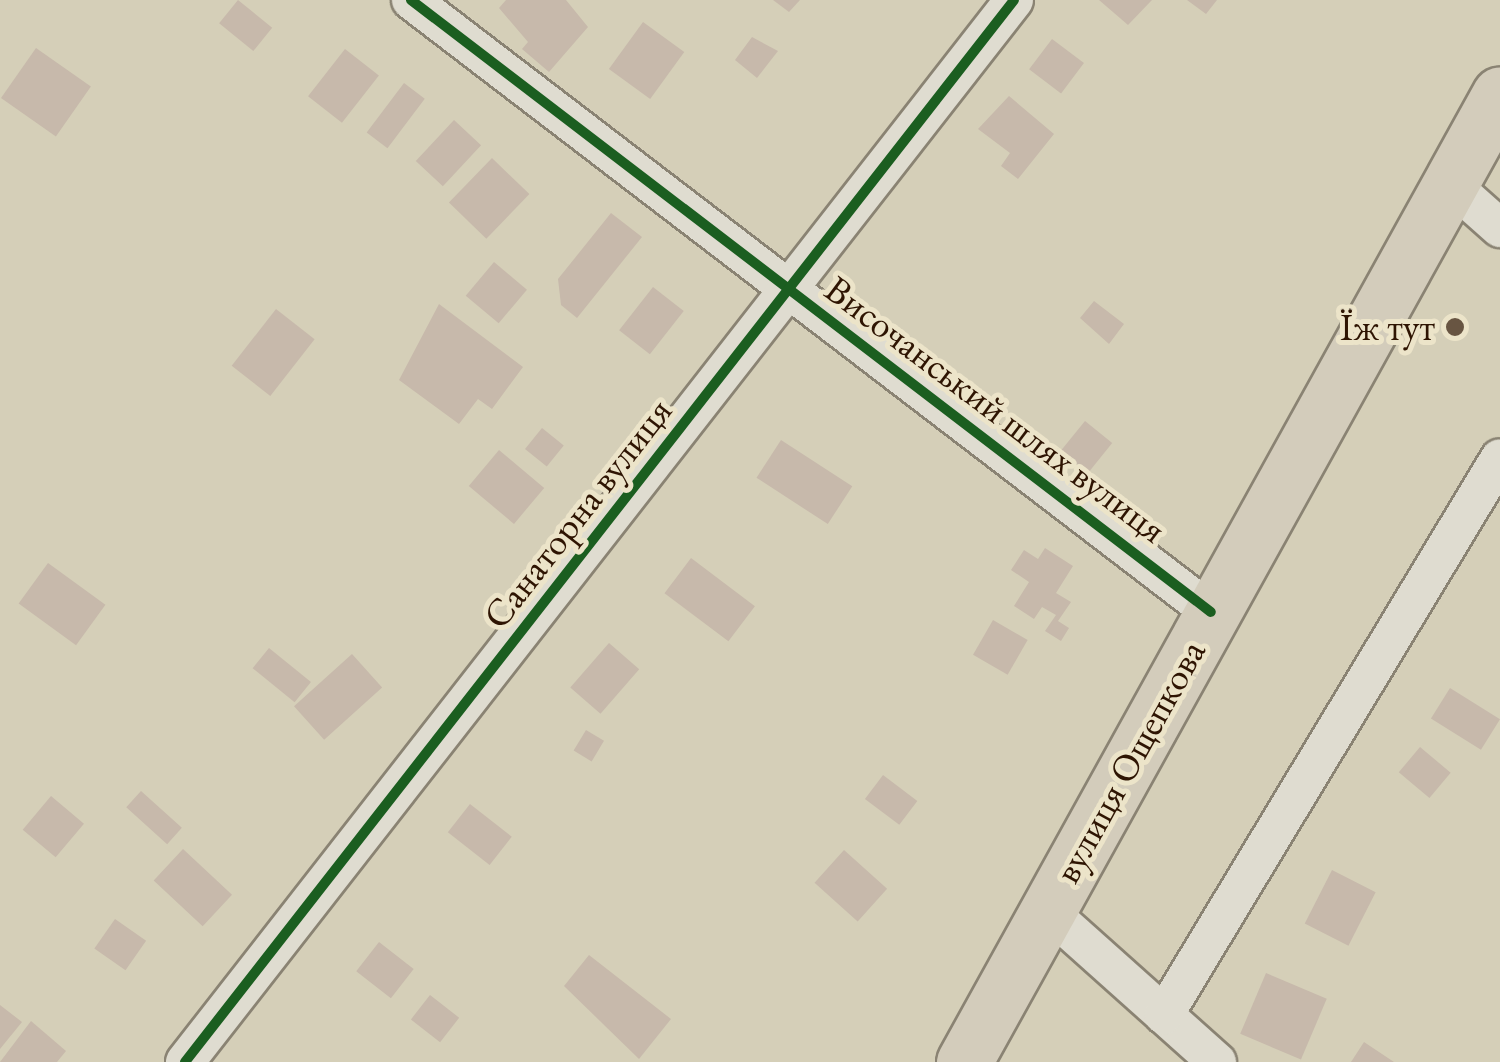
<!DOCTYPE html>
<meta charset="utf-8">
<style>
body{margin:0}
#map{position:relative;width:1500px;height:1062px;overflow:hidden;background:#d5cfb8;font-family:"EB Garamond",serif}
div>[style]{position:absolute}
.building>*{inset:0;background:#c7b9ab;transform-origin:0 0}
.roads{filter:drop-shadow(2px 0 #8a8373) drop-shadow(-2px 0 #8a8373) drop-shadow(0 2px #8a8373) drop-shadow(0 -2px #8a8373)}
.minor>*{height:38px;margin:-19px;padding:0 19px;transform-origin:19px;border-radius:19px;background:#dfdcd0}
.highway>*{height:55px;margin:-27.5px;padding:0 27.5px;transform-origin:27.5px;border-radius:27.5px;background:#d3ccbb}
.cycleway>*{height:10px;margin:-5px;padding:0 5px;transform-origin:5px;border-radius:5px;background:#1b5e20}
.dots>*{width:28px;height:28px;translate:-50% -50%;box-sizing:border-box;border:5px solid #ece4c9;border-radius:50%}
span{translate:-50% -50%;white-space:nowrap;text-align:center;line-height:1.15;-webkit-text-stroke:10px #ece4c9;paint-order:stroke}
.poi-label{font-size:38px;color:#2e1402}
.right{translate:-100% -50%;text-align:right}
.street-label{font-size:38px;color:#2e1402}
</style>
<div id="map">
<div class="building">
<div style="left:238px;top:0;width:44px;height:30px;rotate:39deg"></div>
<div style="clip-path:polygon(506px 0,566px 0,588px 27px,549px 72px,522px 49px,528px 42px,499px 8px)"></div>
<div style="clip-path:polygon(773px 0,800px 0,789px 12px)"></div>
<div style="clip-path:polygon(1099px 0,1152px 0,1128px 25px)"></div>
<div style="clip-path:polygon(1187px 0,1217px 0,1206px 14px)"></div>
<div style="left:643px;top:22px;width:51px;height:58px;rotate:36deg"></div>
<div style="clip-path:polygon(752px 37px,778px 51px,757px 78px,735px 60px)"></div>
<div style="left:1052px;top:39px;width:40px;height:38px;rotate:37deg"></div>
<div style="left:36px;top:48px;width:67px;height:61px;rotate:35deg"></div>
<div style="left:345px;top:49px;width:43px;height:60px;rotate:38deg"></div>
<div style="left:404px;top:83px;width:26px;height:62px;rotate:37deg"></div>
<div style="clip-path:polygon(1009px 96px,1054px 134px,1018px 179px,1001px 166px,1010px 153px,978px 129px)"></div>
<div style="left:454px;top:120px;width:37px;height:56px;rotate:43deg"></div>
<div style="left:492px;top:158px;width:52px;height:62px;rotate:44deg"></div>
<div style="clip-path:polygon(611px 213px,642px 237px,577px 318px,561px 305px,558px 279px)"></div>
<div style="left:494px;top:262px;width:43px;height:44px;rotate:40deg"></div>
<div style="left:653px;top:287px;width:39px;height:55px;rotate:38deg"></div>
<div style="clip-path:polygon(1094px 301px,1124px 324px,1109px 344px,1080px 318px)"></div>
<div style="clip-path:polygon(439px 304px,523px 367px,492px 409px,478px 399px,459px 424px,399px 380px)"></div>
<div style="left:276px;top:309px;width:49px;height:72px;rotate:38deg"></div>
<div style="left:1085px;top:421px;width:35px;height:41px;rotate:39deg"></div>
<div style="left:542px;top:428px;width:28px;height:27px;rotate:39deg"></div>
<div style="left:781px;top:440px;width:85px;height:45px;rotate:33deg"></div>
<div style="left:499px;top:450px;width:59px;height:47px;rotate:40deg"></div>
<div style="clip-path:polygon(1045px 548px,1073px 566px,1056px 593px,1071px 602px,1058px 621px,1069px 628px,1061px 641px,1045px 631px,1056px 615px,1042px 607px,1034px 619px,1014px 606px,1029px 582px,1011px 570px,1024px 550px,1038px 559px)"></div>
<div style="left:691px;top:558px;width:80px;height:44px;rotate:37deg"></div>
<div style="left:48px;top:563px;width:71px;height:50px;rotate:36deg"></div>
<div style="left:993px;top:620px;width:40px;height:40px;rotate:30deg"></div>
<div style="left:609px;top:643px;width:40px;height:59px;rotate:41deg"></div>
<div style="left:269px;top:648px;width:54px;height:26px;rotate:39deg"></div>
<div style="left:352px;top:654px;width:45px;height:78px;rotate:48deg"></div>
<div style="left:1450px;top:688px;width:59px;height:36px;rotate:32deg"></div>
<div style="left:586px;top:730px;width:21px;height:24px;rotate:31deg"></div>
<div style="left:1420px;top:747px;width:40px;height:33px;rotate:40deg"></div>
<div style="left:883px;top:775px;width:43px;height:30px;rotate:37deg"></div>
<div style="left:141px;top:791px;width:55px;height:22px;rotate:42deg"></div>
<div style="left:51px;top:796px;width:43px;height:44px;rotate:40deg"></div>
<div style="left:470px;top:804px;width:53px;height:36px;rotate:38deg"></div>
<div style="left:183px;top:849px;width:67px;height:43px;rotate:43deg"></div>
<div style="left:844px;top:850px;width:58px;height:44px;rotate:42deg"></div>
<div style="left:1332px;top:870px;width:49px;height:60px;rotate:27deg"></div>
<div style="left:115px;top:919px;width:38px;height:36px;rotate:35deg"></div>
<div style="left:379px;top:942px;width:44px;height:37px;rotate:38deg"></div>
<div style="clip-path:polygon(589px 955px,671px 1019px,639px 1059px,564px 986px)"></div>
<div style="left:1266px;top:973px;width:66px;height:66px;rotate:23deg"></div>
<div style="left:430px;top:995px;width:37px;height:31px;rotate:38deg"></div>
<div style="clip-path:polygon(0 1005px,22px 1022px,0 1049px)"></div>
<div style="clip-path:polygon(31px 1021px,66px 1051px,57px 1062px,0 1062px)"></div>
<div style="clip-path:polygon(1364px 1042px,1394px 1062px,1351px 1062px)"></div>
</div>
<div class="roads">
<div class="minor">
<div style="left:411px;top:0;width:1007px;rotate:37.42deg"></div>
<div style="left:1447px;top:181px;width:71px;rotate:41.6deg"></div>
<div style="left:1047px;top:910px;width:228px;rotate:41.8deg"></div>
<div style="left:1164px;top:1015px;width:650px;rotate:-58.9deg"></div>
<div style="left:185px;top:1062px;width:1347px;rotate:-52.02deg"></div>
</div>
<div class="highway">
<div style="left:964px;top:1062px;width:1106px;rotate:-61.03deg"></div>
</div>
</div>
<div class="cycleway">
<div style="left:411px;top:0;width:1007px;rotate:37.42deg"></div>
<div style="left:185px;top:1062px;width:1347px;rotate:-52.02deg"></div>
</div>
<div class="dots">
<div style="left:1455px;top:327px;background:#685542"></div>
</div>
<div class="poi-label">
<span class="right" style="left:1435px;top:327px">Їж тут</span>
</div>
<div class="street-label">
<span style="left:996px;top:409px;rotate:37deg">Височанський шлях вулиця</span>
<span style="left:577px;top:513px;rotate:-52deg">Санаторна вулиця</span>
<span style="left:1129px;top:761px;rotate:-61deg">вулиця Ощепкова</span>
</div>
</div>
